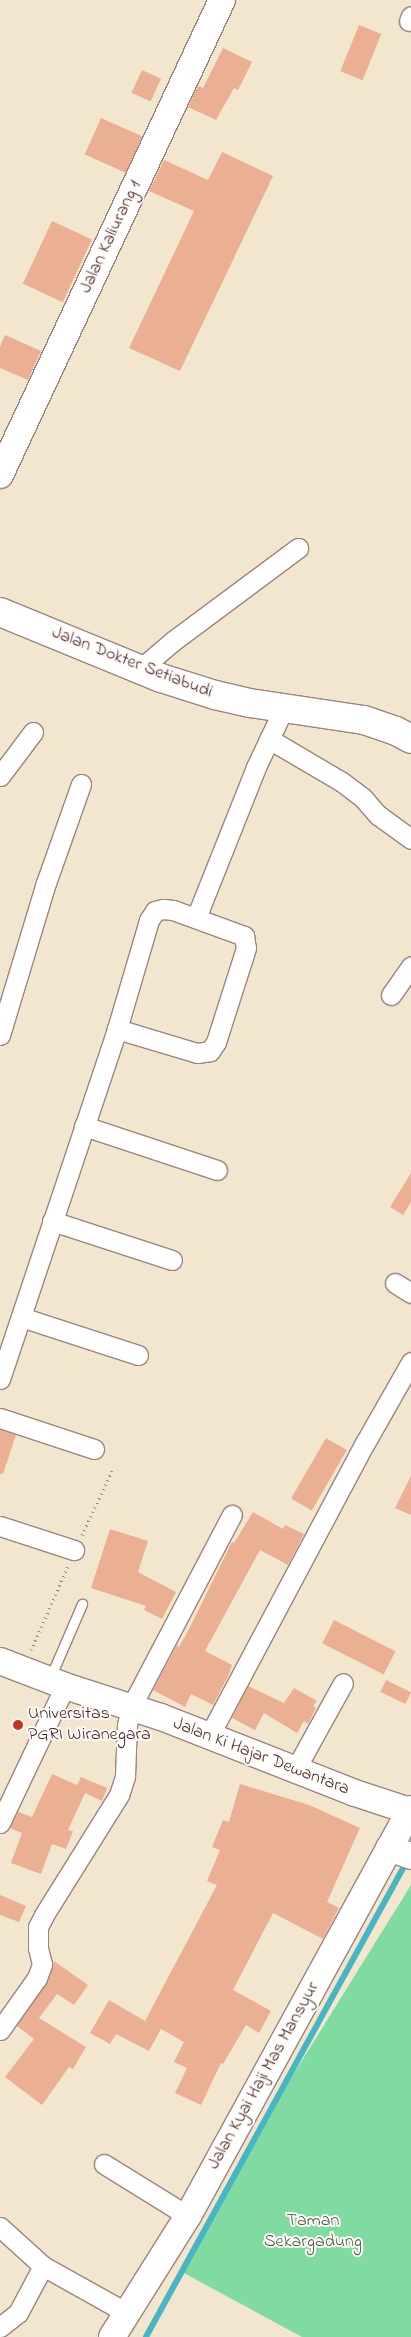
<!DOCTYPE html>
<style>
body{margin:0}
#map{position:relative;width:411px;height:2337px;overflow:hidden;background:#f2e7ce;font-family:"Indie Flower",sans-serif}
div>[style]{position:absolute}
.green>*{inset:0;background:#80dba1}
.stream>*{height:5.5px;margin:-2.75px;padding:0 2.75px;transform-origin:2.75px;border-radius:2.75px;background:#47b5c3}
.building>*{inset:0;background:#ebaf94;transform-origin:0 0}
.path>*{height:3px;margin-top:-1.5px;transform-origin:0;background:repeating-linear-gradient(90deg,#9e837c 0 1px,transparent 0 5px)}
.roads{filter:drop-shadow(1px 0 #9e837c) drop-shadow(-1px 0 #9e837c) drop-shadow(0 1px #9e837c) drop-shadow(0 -1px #9e837c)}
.lane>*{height:9px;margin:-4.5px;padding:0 4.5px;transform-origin:4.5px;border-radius:4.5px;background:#fff}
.street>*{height:19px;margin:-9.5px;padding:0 9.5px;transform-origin:9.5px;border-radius:9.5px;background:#fff}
.secondary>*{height:26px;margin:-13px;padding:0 13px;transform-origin:13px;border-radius:13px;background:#fff}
.highway>*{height:28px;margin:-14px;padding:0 14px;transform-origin:14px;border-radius:14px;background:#fff}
.dots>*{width:14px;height:14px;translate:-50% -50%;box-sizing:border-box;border:2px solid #fdfcf7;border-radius:50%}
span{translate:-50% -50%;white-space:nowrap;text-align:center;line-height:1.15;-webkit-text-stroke:4px #fdfcf7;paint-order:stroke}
.street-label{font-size:18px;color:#4a1f2b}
.poi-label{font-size:18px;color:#4a1f2b}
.left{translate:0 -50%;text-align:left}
.park-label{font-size:18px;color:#5a574e}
</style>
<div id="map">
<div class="green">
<div style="clip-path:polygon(411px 1885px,411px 2337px,302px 2337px,182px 2272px,257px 2133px)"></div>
</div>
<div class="stream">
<div style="left:146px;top:2337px;width:543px;rotate:-61.26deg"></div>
</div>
<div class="building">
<div style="left:359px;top:25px;width:24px;height:50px;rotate:22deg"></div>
<div style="clip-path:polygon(223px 48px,252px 62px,238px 90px,234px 88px,216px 120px,188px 107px,198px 86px,203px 88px)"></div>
<div style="left:142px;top:70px;width:21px;height:25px;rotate:25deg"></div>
<div style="left:101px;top:118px;width:45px;height:40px;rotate:24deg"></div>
<div style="clip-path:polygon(222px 152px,273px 176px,180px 371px,129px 348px,194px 211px,149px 191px,164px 160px,208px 180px)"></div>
<div style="left:52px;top:221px;width:44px;height:69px;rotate:25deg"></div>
<div style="clip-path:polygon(5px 335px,41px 351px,28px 380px,0 368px,0 347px)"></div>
<div style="clip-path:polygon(411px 1173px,411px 1202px,403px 1215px,390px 1207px)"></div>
<div style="clip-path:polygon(0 1430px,16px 1435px,3px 1474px,0 1474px)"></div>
<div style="left:326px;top:1438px;width:24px;height:70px;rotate:30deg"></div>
<div style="clip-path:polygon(411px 1476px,411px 1515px,395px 1508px)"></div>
<div style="clip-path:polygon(253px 1512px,283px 1529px,285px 1525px,304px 1534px,288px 1565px,260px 1550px,205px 1651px,232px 1665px,228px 1676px,213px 1705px,191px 1694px,185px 1707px,153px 1690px,177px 1645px,179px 1647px,189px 1629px,232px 1542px,234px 1543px)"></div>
<div style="clip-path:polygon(110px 1529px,148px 1541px,138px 1572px,176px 1592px,162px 1619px,144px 1610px,146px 1606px,91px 1588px)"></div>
<div style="left:334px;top:1620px;width:69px;height:26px;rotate:27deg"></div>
<div style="left:386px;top:1680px;width:28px;height:13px;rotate:26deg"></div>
<div style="clip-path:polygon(248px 1686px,284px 1703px,294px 1688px,317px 1701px,313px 1706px,316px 1708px,308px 1724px,304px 1721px,297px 1733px,264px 1713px,255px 1730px,232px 1718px)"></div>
<div style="clip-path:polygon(52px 1774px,77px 1785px,81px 1777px,107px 1788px,102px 1801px,85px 1793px,68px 1830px,73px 1831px,66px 1849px,52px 1844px,41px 1874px,11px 1863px,22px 1833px,10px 1828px,18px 1812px,32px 1817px)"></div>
<div style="clip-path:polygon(240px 1784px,309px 1805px,360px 1828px,327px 1902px,339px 1908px,323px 1939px,273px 1913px,233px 1990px,271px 2011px,259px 2033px,246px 2025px,223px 2064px,221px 2063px,201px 2105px,175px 2093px,187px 2068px,174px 2062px,184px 2042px,161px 2029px,149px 2051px,116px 2034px,110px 2044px,90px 2033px,109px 2000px,145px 2021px,217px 1885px,207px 1881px,220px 1850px,212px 1847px,223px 1820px,229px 1822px)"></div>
<div style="clip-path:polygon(0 1895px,26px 1906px,19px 1922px,0 1915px)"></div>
<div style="clip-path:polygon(54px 1961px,88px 1985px,74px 2005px,57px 1994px,39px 2018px,86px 2047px,73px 2069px,69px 2067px,42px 2105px,5px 2077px,34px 2039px,17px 2026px,46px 1984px)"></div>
</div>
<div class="path">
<div style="left:82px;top:1535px;width:71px;rotate:-64.9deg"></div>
<div style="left:31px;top:1650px;width:92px;rotate:-66.2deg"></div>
</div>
<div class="roads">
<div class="lane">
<div style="left:50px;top:1678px;width:81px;rotate:-66.6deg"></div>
</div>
<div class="street">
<div style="left:409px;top:21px;width:5px;rotate:-68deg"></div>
<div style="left:140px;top:669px;width:43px;rotate:-40.3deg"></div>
<div style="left:173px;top:641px;width:156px;rotate:-36.6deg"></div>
<div style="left:269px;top:739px;width:85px;rotate:30.5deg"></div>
<div style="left:342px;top:782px;width:26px;rotate:37deg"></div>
<div style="left:363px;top:798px;width:23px;rotate:49deg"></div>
<div style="left:378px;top:815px;width:41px;rotate:36deg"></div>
<div style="left:0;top:776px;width:55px;rotate:-53.1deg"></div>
<div style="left:196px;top:918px;width:162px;rotate:-68.3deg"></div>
<div style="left:256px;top:767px;width:65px;rotate:-64.6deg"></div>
<div style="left:391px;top:995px;width:35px;rotate:-55deg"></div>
<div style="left:0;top:1035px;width:159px;rotate:-73.2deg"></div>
<div style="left:46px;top:883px;width:105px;rotate:-70.5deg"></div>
<div style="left:84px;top:1126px;width:140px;rotate:18.3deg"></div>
<div style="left:52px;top:1221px;width:126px;rotate:18deg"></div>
<div style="left:395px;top:1283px;width:19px;rotate:32deg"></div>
<div style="left:21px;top:1317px;width:123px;rotate:18deg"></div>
<div style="left:0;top:1379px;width:369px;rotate:-71.5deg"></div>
<div style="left:117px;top:1029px;width:114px;rotate:-73.6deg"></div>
<div style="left:149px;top:920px;width:11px;rotate:-56deg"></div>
<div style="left:155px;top:911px;width:8px;rotate:-14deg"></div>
<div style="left:163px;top:909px;width:10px;rotate:6deg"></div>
<div style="left:173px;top:910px;width:76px;rotate:20.1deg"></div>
<div style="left:244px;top:936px;width:12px;rotate:81deg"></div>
<div style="left:246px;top:948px;width:99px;rotate:107.7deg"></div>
<div style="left:216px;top:1042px;width:11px;rotate:124deg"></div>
<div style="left:210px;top:1051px;width:13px;rotate:171deg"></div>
<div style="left:197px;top:1053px;width:84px;rotate:-163.3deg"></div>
<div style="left:0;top:1418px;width:99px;rotate:18.3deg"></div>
<div style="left:0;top:1526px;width:78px;rotate:18deg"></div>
<div style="left:209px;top:1736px;width:332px;rotate:-62deg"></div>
<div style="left:365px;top:1443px;width:93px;rotate:-60.4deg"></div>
<div style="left:295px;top:1770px;width:99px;rotate:-61.1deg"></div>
<div style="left:0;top:1823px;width:152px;rotate:-64.6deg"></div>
<div style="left:0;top:2030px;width:64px;rotate:-54.6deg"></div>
<div style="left:37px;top:1978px;width:15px;rotate:-70deg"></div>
<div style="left:42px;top:1964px;width:16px;rotate:-104deg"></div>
<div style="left:38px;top:1948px;width:21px;rotate:-90deg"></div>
<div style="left:38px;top:1927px;width:13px;rotate:-63deg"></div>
<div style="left:44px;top:1915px;width:142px;rotate:-58deg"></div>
<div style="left:119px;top:1795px;width:20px;rotate:-72deg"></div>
<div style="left:125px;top:1776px;width:51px;rotate:-87.8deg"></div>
<div style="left:127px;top:1725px;width:18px;rotate:-77deg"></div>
<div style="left:131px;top:1707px;width:217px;rotate:-62.3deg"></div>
<div style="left:104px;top:2164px;width:99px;rotate:31.8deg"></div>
<div style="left:0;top:2227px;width:58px;rotate:42.2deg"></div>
<div style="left:43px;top:2266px;width:96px;rotate:29.2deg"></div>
<div style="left:0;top:2327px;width:23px;rotate:-38deg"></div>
<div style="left:18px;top:2313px;width:53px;rotate:-62deg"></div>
</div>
<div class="secondary">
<div style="left:0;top:475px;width:524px;rotate:-64.95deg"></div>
<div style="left:0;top:1661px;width:70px;rotate:21deg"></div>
<div style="left:65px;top:1686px;width:101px;rotate:17.9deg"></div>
<div style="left:161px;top:1717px;width:208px;rotate:21.4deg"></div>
<div style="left:355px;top:1793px;width:58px;rotate:18.1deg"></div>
<div style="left:389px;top:1848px;width:23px;rotate:20deg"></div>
<div style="left:112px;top:2337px;width:143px;rotate:-57.9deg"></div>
<div style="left:188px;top:2216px;width:464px;rotate:-61.3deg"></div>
</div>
<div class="highway">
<div style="left:0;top:612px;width:174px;rotate:22.3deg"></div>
<div style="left:161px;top:678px;width:57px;rotate:17.5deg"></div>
<div style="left:215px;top:695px;width:36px;rotate:13deg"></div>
<div style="left:250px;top:703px;width:115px;rotate:8.5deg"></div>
<div style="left:364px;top:720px;width:34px;rotate:19deg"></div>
<div style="left:396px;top:731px;width:17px;rotate:28deg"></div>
</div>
</div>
<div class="dots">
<div style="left:18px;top:1725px;background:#c8321e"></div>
</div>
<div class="street-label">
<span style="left:111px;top:237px;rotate:-65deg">Jalan Kaliurang 1</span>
<span style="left:132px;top:663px;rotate:21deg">Jalan Dokter Setiabudi</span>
<span style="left:261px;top:1757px;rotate:21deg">Jalan Ki Hajar Dewantara</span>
<span style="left:264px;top:2076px;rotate:-61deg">Jalan Kyai Haji Mas Mansyur</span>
</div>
<div class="poi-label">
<span class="left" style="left:28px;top:1725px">Universitas<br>PGRI Wiranegara</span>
</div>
<div class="park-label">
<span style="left:313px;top:2232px">Taman<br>Sekargadung</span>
</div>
</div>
